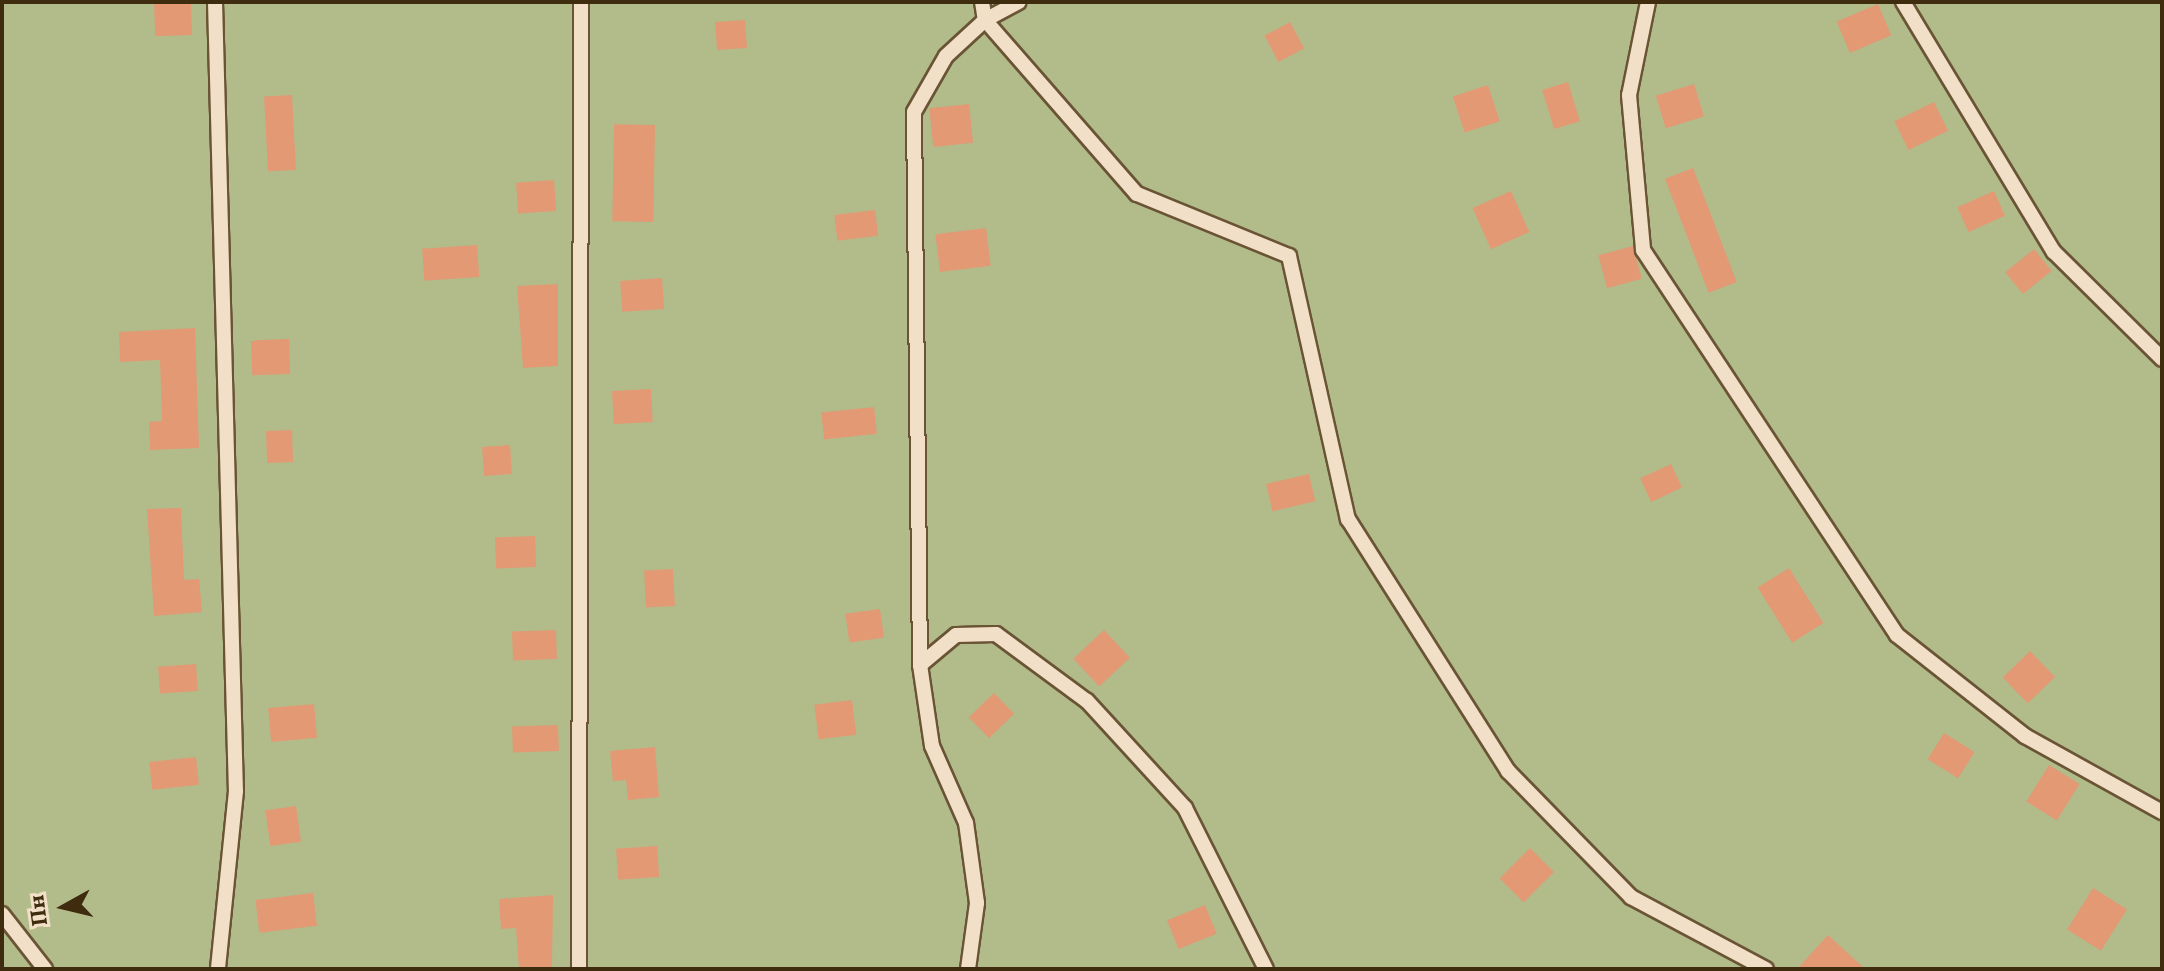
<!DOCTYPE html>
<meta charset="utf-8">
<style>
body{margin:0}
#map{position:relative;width:2164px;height:971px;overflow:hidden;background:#ead0a9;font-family:Vollkorn,serif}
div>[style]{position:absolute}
.green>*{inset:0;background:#b2bc8b;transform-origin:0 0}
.building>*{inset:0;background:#e29974;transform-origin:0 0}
.roads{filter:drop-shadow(2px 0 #6a5435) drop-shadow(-2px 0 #6a5435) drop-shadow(0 2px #6a5435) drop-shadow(0 -2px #6a5435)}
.service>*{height:14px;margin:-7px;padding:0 7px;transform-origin:7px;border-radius:7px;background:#f1e0c7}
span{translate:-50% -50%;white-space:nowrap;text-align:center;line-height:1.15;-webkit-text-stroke:8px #f1e0c7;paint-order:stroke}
.frame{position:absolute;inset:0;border:4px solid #3f2b0e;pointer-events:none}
.north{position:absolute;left:24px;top:867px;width:80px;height:80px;-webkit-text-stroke:6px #f1e0c7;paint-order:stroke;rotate:262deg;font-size:22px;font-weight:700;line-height:32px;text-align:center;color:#3f2b0e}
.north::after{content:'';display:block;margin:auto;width:28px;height:36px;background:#3f2b0e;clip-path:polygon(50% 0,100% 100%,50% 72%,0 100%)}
</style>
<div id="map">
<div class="green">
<div style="left:2px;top:2px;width:2160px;height:967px"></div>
</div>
<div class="building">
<div style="left:191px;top:2px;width:33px;height:37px;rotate:88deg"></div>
<div style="left:1878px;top:4px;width:34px;height:45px;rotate:67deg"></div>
<div style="left:745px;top:20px;width:28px;height:30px;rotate:86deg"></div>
<div style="left:1290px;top:22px;width:30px;height:29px;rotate:62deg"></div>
<div style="left:1568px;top:82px;width:41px;height:27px;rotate:73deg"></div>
<div style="left:1694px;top:84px;width:34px;height:40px;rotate:73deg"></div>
<div style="left:1488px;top:85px;width:38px;height:37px;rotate:72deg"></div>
<div style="left:292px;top:95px;width:75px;height:28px;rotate:87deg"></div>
<div style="left:1934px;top:102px;width:32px;height:44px;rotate:64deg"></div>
<div style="left:969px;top:104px;width:39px;height:40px;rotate:84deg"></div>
<div style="left:655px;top:125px;width:97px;height:41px;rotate:91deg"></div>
<div style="left:1693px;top:168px;width:122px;height:30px;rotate:69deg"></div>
<div style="left:554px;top:180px;width:31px;height:38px;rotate:86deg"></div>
<div style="left:1511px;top:191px;width:45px;height:42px;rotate:66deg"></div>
<div style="left:1994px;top:191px;width:27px;height:40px;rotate:66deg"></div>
<div style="left:875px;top:210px;width:26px;height:41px;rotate:83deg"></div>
<div style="left:986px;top:228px;width:38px;height:51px;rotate:83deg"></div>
<div style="left:477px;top:245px;width:32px;height:55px;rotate:86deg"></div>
<div style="left:1633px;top:246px;width:34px;height:36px;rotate:75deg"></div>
<div style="left:2034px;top:249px;width:28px;height:37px;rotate:51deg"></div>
<div style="left:662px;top:278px;width:31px;height:42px;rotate:86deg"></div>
<div style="clip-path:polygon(558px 284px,558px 366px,523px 368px,517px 286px)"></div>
<div style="clip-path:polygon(195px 328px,199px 448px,150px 450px,149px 422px,162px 421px,160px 360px,120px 362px,119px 332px)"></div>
<div style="left:289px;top:339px;width:35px;height:38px;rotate:88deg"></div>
<div style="left:651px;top:389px;width:33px;height:39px;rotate:87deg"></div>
<div style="left:874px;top:407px;width:27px;height:53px;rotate:84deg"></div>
<div style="left:292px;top:430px;width:32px;height:26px;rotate:88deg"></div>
<div style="left:510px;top:445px;width:29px;height:28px;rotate:86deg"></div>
<div style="left:1671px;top:464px;width:26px;height:34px;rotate:65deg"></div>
<div style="left:1309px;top:474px;width:28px;height:44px;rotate:77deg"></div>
<div style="clip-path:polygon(181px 508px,184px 580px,199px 579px,202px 612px,154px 616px,147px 509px)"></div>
<div style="left:535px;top:536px;width:31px;height:40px;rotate:88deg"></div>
<div style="left:1789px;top:568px;width:65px;height:37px;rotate:58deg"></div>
<div style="left:673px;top:569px;width:37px;height:29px;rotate:87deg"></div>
<div style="left:880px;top:609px;width:29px;height:35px;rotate:82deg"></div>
<div style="left:556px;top:630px;width:29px;height:44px;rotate:88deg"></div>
<div style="left:1104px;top:630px;width:38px;height:42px;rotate:47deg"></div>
<div style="left:2030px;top:651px;width:36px;height:38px;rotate:46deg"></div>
<div style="left:196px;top:664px;width:27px;height:38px;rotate:86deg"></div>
<div style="left:994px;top:693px;width:29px;height:35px;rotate:46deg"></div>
<div style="left:852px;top:700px;width:35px;height:38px;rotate:83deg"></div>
<div style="left:314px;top:704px;width:34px;height:46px;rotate:85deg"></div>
<div style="left:558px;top:725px;width:26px;height:46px;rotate:88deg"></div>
<div style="left:1944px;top:733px;width:36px;height:31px;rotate:32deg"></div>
<div style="clip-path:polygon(655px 747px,659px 797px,628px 800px,626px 780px,613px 781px,610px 751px)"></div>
<div style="left:196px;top:757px;width:28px;height:47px;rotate:84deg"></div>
<div style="left:2049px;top:765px;width:36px;height:43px;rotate:32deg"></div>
<div style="left:296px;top:806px;width:36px;height:31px;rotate:82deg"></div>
<div style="left:657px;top:846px;width:31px;height:41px;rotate:86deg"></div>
<div style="left:1530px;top:848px;width:34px;height:43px;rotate:45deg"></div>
<div style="left:2093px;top:888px;width:40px;height:49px;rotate:32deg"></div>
<div style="left:313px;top:893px;width:33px;height:58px;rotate:83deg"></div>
<div style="clip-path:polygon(553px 895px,552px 969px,519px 969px,516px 928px,501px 929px,499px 899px)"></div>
<div style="left:1205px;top:905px;width:31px;height:41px;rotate:68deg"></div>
<div style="clip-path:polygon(1828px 935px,1865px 969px,1797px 969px)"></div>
</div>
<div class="roads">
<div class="service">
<div style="left:215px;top:2px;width:789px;rotate:88.48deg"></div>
<div style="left:236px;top:791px;width:179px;rotate:95.8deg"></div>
<div style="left:982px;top:2px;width:18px;rotate:81deg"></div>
<div style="left:985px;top:20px;width:231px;rotate:48.9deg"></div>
<div style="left:1137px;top:194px;width:164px;rotate:22.2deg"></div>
<div style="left:1289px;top:256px;width:270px;rotate:77.4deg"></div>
<div style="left:1348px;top:519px;width:299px;rotate:57.6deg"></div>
<div style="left:1508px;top:771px;width:176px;rotate:45.7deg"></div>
<div style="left:1631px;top:897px;width:153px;rotate:28.1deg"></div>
<div style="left:1648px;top:2px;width:95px;rotate:101.5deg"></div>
<div style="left:1629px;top:95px;width:156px;rotate:84.8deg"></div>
<div style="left:1643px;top:250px;width:461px;rotate:56.6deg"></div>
<div style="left:1897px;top:635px;width:163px;rotate:38.3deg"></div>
<div style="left:2025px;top:736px;width:157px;rotate:29deg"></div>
<div style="left:1903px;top:2px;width:292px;rotate:58.9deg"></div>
<div style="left:2054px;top:252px;width:152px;rotate:44.7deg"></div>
<div style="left:920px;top:665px;width:47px;rotate:-39.8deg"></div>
<div style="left:956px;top:635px;width:40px;rotate:-1.4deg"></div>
<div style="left:996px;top:634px;width:113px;rotate:36.4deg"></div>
<div style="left:1087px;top:701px;width:145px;rotate:47.5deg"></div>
<div style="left:1185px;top:808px;width:180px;rotate:63.3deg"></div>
<div style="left:2px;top:914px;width:70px;rotate:52deg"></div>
<div style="left:579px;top:969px;width:967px;rotate:-89.88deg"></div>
<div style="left:968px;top:969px;width:67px;rotate:-82.2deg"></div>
<div style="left:977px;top:903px;width:81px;rotate:-97.8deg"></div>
<div style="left:966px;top:823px;width:84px;rotate:-113.8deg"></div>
<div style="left:932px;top:746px;width:82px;rotate:-98.4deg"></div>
<div style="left:920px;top:665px;width:553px;rotate:-90.62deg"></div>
<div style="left:914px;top:112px;width:64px;rotate:-60.3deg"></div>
<div style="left:946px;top:56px;width:53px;rotate:-42.7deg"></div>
<div style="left:985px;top:20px;width:38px;rotate:-28deg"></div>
</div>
</div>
<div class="frame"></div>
<div class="north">Пн</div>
</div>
